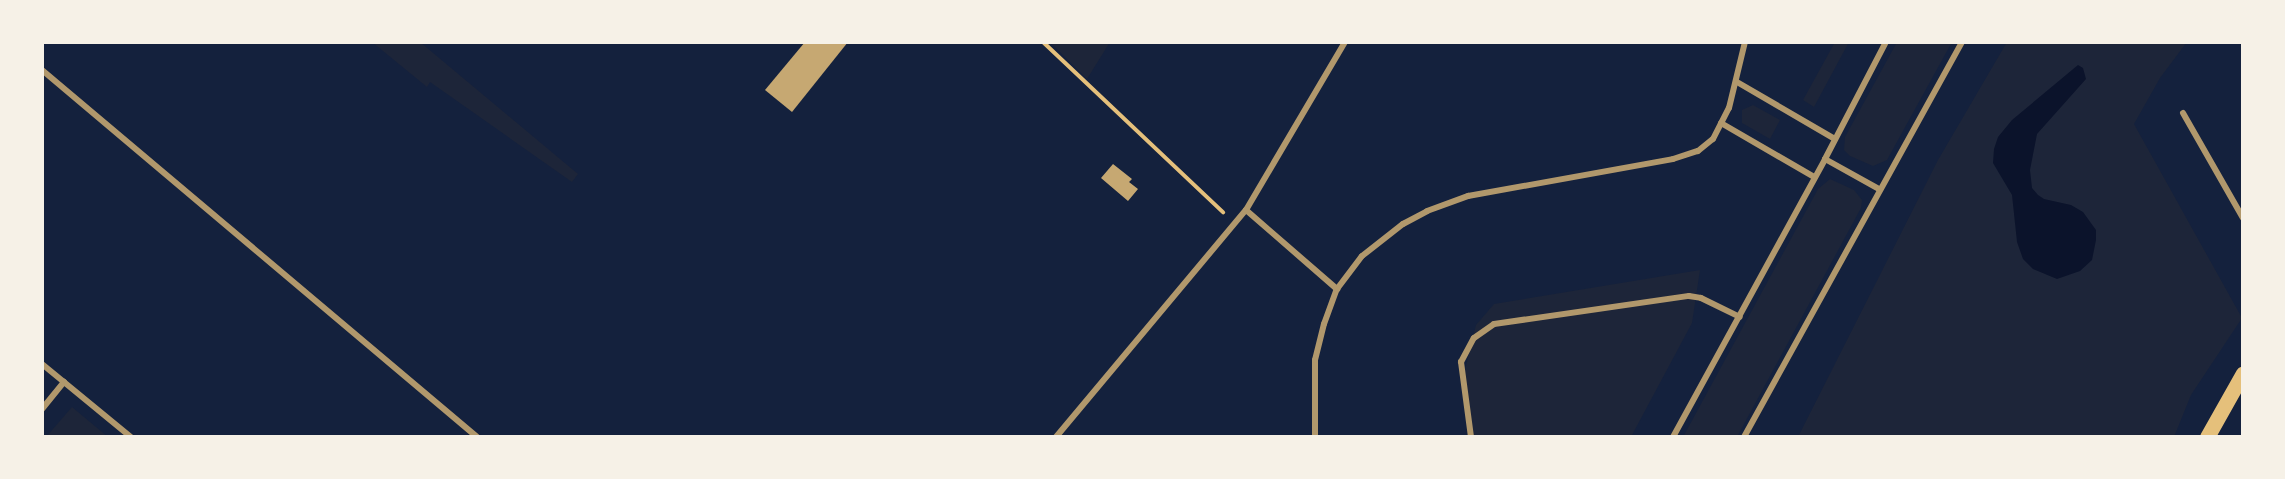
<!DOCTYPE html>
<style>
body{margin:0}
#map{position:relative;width:2285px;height:479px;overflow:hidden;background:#14213d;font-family:"DejaVu Sans",sans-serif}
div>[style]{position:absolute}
.green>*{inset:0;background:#1d2539}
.water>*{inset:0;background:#0b132b}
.building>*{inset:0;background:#c6a872}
.path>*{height:4px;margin:-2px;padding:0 2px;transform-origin:2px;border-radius:2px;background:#e5c07b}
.minor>*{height:6px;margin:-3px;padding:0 3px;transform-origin:3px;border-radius:3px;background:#b1986c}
.primary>*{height:15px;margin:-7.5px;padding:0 7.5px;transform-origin:7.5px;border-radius:7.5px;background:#e5c07b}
span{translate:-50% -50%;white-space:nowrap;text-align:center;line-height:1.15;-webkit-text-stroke:5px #f6f1e7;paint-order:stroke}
.frame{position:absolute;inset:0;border:44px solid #f6f1e7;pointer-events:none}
</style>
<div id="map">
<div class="green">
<div style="clip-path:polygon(372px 42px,420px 42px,578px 174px,572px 182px,430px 82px,427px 87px)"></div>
<div style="clip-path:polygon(1050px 42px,1110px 42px,1087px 79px)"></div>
<div style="clip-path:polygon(1835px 42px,1849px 42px,1814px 107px,1803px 100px)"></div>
<div style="clip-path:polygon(1897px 42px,1952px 42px,1887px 160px,1873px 166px,1850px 156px,1844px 150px,1845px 137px)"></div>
<div style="clip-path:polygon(2007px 42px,2187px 42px,2160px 78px,2134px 124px,2242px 318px,2191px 395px,2174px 437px,1798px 437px,1938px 160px)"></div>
<div style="clip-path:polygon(1753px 105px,1780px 120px,1770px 139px,1742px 123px,1742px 110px)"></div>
<div style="clip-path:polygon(1830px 179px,1854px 190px,1862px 200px,1861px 208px,1737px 437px,1683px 437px,1818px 189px)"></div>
<div style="clip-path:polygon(1700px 270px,1692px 323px,1631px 437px,1473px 437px,1463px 378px,1476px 325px,1494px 304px)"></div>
<div style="clip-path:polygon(72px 407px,108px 437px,46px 437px)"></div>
</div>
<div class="water">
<div style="clip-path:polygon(2078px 65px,2083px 68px,2086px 79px,2037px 134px,2030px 170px,2032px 188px,2038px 195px,2044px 199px,2071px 205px,2083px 212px,2096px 230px,2096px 240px,2092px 260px,2080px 271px,2057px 279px,2033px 269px,2023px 259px,2017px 242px,2012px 195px,1993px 163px,1994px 149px,1998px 137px,2012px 120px)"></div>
</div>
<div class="building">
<div style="clip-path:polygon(805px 42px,848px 42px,792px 112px,765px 90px)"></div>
<div style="clip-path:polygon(1113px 164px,1132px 179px,1129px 182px,1138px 189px,1128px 201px,1101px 178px)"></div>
</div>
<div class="path">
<div style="left:1043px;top:42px;width:248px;rotate:43.4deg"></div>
</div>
<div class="minor">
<div style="left:42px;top:70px;width:569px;rotate:40.15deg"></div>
<div style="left:1737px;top:82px;width:113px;rotate:30.2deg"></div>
<div style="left:2183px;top:113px;width:121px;rotate:60.3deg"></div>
<div style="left:1721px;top:123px;width:108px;rotate:30.1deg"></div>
<div style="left:1825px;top:159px;width:62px;rotate:29.1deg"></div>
<div style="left:1246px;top:210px;width:121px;rotate:41deg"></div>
<div style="left:42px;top:364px;width:115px;rotate:39.4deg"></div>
<div style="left:42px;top:409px;width:35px;rotate:-51deg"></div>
<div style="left:1056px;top:437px;width:296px;rotate:-50.1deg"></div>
<div style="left:1246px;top:210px;width:195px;rotate:-59.5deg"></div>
<div style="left:1315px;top:437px;width:77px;rotate:-90deg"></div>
<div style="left:1315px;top:360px;width:37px;rotate:-76deg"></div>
<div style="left:1324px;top:324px;width:37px;rotate:-70deg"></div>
<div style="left:1337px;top:289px;width:41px;rotate:-52.9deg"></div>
<div style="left:1362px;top:256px;width:52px;rotate:-38deg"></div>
<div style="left:1403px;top:224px;width:27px;rotate:-28deg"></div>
<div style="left:1427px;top:211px;width:44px;rotate:-20.1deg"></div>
<div style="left:1468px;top:196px;width:208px;rotate:-10.2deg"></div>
<div style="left:1673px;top:159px;width:26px;rotate:-18deg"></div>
<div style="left:1698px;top:151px;width:19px;rotate:-39deg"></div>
<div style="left:1713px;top:139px;width:35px;rotate:-63deg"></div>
<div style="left:1729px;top:108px;width:68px;rotate:-76.4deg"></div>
<div style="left:1471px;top:437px;width:76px;rotate:-97.6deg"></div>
<div style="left:1461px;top:362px;width:27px;rotate:-62deg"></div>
<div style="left:1474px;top:338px;width:24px;rotate:-35deg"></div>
<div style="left:1494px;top:324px;width:197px;rotate:-8.2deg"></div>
<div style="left:1689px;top:296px;width:12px;rotate:9deg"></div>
<div style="left:1701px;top:298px;width:43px;rotate:26deg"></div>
<div style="left:1673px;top:437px;width:317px;rotate:-61.3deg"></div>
<div style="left:1825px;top:159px;width:132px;rotate:-62.5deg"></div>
<div style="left:1744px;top:437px;width:451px;rotate:-61.1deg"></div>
</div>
<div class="primary">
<div style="left:2207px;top:437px;width:73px;rotate:-60.6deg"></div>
</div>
<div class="frame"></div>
</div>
